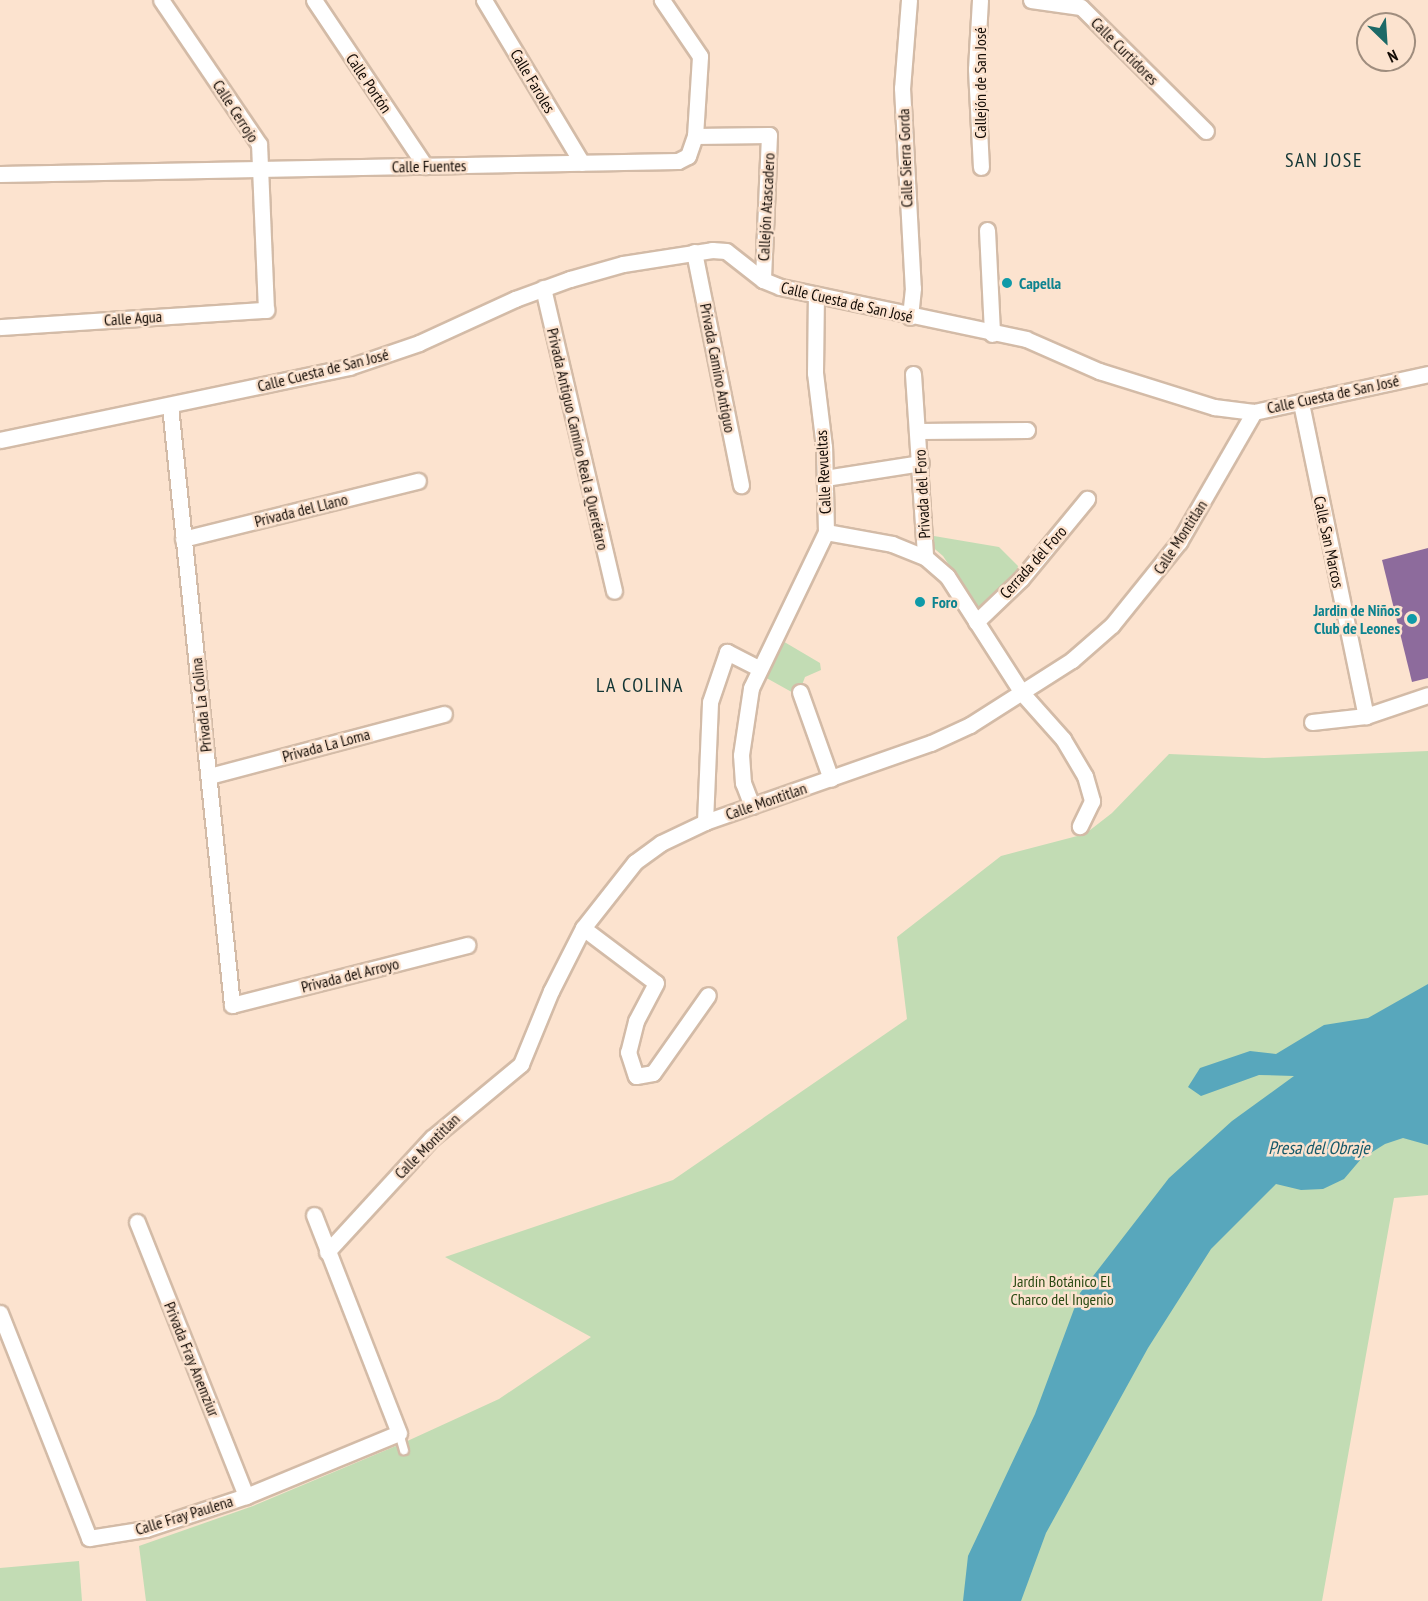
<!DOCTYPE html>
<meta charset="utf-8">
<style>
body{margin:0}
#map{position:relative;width:1428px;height:1601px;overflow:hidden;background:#fce3cf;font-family:"PT Sans Narrow",sans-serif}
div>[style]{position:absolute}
.green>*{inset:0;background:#c2dcb4}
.water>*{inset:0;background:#58a7bc}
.building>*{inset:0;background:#8d6b9c}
.roads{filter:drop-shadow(2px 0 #d3bba7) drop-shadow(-2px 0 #d3bba7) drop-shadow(0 2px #d3bba7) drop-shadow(0 -2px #d3bba7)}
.service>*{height:8px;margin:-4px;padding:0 4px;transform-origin:4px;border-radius:4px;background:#fff}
.minor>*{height:15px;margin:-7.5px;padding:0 7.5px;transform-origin:7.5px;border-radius:7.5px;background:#fff}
.dots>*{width:16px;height:16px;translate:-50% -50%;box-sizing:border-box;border:3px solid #fce3cf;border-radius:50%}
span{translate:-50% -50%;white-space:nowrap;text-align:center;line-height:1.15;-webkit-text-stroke:5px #fce3cf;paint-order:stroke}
.street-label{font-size:16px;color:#130b05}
.culture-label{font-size:16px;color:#0d838f;font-weight:700}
.left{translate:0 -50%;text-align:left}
.right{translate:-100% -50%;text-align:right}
.park-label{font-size:16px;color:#2a4a13}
.water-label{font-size:18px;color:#175969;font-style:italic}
.quarter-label{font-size:20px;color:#123534;letter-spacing:1.5px}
.north{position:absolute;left:1356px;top:12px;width:60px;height:60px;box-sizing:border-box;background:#fce3cf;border:2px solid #9f8d7e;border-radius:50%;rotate:155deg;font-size:16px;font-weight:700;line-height:24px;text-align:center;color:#130b05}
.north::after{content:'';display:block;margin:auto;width:21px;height:27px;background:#1c6967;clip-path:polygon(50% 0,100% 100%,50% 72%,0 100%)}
</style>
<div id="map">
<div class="green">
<div style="clip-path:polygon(928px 535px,999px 547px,1020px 568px,979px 610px,943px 556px,929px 544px)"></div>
<div style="clip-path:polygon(781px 640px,820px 663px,821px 670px,805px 677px,802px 685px,808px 696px,797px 695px,761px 675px)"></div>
<div style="clip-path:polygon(1428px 751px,1428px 1195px,1394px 1198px,1322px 1601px,146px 1601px,139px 1546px,253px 1506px,403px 1443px,499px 1399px,591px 1337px,445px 1257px,673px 1180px,907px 1019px,897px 937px,1001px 856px,1085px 834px,1112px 813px,1169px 754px,1264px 758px)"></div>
<div style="clip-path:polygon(79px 1561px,82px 1601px,0 1601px,0 1568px)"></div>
</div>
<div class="water">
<div style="clip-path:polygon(1428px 984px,1428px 1145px,1403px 1138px,1385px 1144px,1361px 1159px,1344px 1179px,1323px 1189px,1301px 1190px,1276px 1184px,1211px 1249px,1148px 1348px,1046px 1533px,1021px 1601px,963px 1601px,968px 1556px,1035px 1414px,1080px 1293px,1169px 1178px,1232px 1121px,1294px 1076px,1259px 1075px,1201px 1096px,1188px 1087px,1200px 1068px,1250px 1051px,1276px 1054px,1324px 1025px,1368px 1018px)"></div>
</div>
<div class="building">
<div style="clip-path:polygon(1428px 548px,1428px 678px,1412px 682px,1382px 560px)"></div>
</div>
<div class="roads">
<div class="service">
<div style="left:399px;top:1433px;width:18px;rotate:74deg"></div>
</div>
<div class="minor">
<div style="left:314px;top:0;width:200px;rotate:56.2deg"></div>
<div style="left:484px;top:0;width:190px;rotate:59deg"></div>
<div style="left:909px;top:0;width:88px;rotate:94.5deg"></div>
<div style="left:902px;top:88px;width:200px;rotate:86.9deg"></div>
<div style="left:913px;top:288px;width:29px;rotate:96deg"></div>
<div style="left:980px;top:0;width:69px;rotate:93.3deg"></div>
<div style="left:976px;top:69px;width:98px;rotate:87.1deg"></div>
<div style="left:1031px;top:0;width:50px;rotate:8deg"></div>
<div style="left:1081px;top:7px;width:176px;rotate:44.8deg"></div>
<div style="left:695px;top:136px;width:74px;rotate:-0.8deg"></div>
<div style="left:769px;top:135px;width:145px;rotate:92.4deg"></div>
<div style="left:0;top:174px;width:678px;rotate:-1.1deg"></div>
<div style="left:678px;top:161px;width:11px;rotate:-27deg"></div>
<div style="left:688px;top:156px;width:21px;rotate:-71deg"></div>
<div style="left:695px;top:136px;width:80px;rotate:-86.4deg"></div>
<div style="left:700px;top:56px;width:68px;rotate:-124.2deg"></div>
<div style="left:987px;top:230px;width:104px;rotate:87.2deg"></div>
<div style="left:694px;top:252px;width:238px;rotate:78.6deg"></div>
<div style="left:543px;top:288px;width:311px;rotate:76.8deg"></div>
<div style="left:0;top:327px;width:267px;rotate:-3.7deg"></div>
<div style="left:266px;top:310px;width:166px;rotate:-92.4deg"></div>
<div style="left:259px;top:144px;width:174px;rotate:-124.2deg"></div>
<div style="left:913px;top:374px;width:183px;rotate:86.2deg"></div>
<div style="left:1301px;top:403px;width:320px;rotate:78.3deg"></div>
<div style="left:170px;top:406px;width:602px;rotate:84.09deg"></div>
<div style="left:232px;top:1005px;width:243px;rotate:-14.3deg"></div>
<div style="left:919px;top:431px;width:108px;rotate:-0.5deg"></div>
<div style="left:0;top:440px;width:357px;rotate:-11.8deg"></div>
<div style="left:349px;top:367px;width:74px;rotate:-18.9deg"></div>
<div style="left:419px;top:343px;width:106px;rotate:-24.6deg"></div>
<div style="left:515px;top:299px;width:59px;rotate:-20deg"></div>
<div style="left:570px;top:279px;width:55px;rotate:-15.8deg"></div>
<div style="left:623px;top:264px;width:90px;rotate:-8.9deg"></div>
<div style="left:712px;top:250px;width:14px;rotate:4deg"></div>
<div style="left:726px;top:251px;width:47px;rotate:38.1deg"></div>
<div style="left:763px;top:280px;width:18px;rotate:22deg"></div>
<div style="left:780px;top:287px;width:251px;rotate:11.9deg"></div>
<div style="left:1026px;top:339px;width:80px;rotate:23.7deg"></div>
<div style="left:1099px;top:371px;width:121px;rotate:17.4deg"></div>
<div style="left:1214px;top:407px;width:40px;rotate:7.1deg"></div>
<div style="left:1254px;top:412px;width:178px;rotate:-12.3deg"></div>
<div style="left:825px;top:478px;width:97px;rotate:-8.9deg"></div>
<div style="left:826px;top:532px;width:67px;rotate:10.3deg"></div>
<div style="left:892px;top:544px;width:35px;rotate:22deg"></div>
<div style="left:925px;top:557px;width:29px;rotate:41deg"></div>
<div style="left:947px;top:576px;width:139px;rotate:57.3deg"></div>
<div style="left:1022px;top:693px;width:62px;rotate:48.3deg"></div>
<div style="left:1063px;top:739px;width:43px;rotate:59.3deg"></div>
<div style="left:1085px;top:776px;width:26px;rotate:74deg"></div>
<div style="left:1092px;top:801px;width:28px;rotate:116deg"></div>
<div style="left:183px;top:539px;width:242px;rotate:-13.9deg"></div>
<div style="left:976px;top:622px;width:62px;rotate:-43.7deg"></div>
<div style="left:1021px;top:579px;width:104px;rotate:-50.5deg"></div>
<div style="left:800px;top:692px;width:92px;rotate:70.4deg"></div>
<div style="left:1312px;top:722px;width:54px;rotate:-6.3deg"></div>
<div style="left:1366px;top:716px;width:65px;rotate:-18.7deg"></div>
<div style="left:209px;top:776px;width:243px;rotate:-14.8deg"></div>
<div style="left:752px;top:806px;width:25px;rotate:-111deg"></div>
<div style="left:743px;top:783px;width:28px;rotate:-94deg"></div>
<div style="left:741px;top:755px;width:68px;rotate:-81.5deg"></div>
<div style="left:751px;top:688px;width:173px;rotate:-64.3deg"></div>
<div style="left:826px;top:532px;width:85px;rotate:-91.3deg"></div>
<div style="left:824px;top:447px;width:75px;rotate:-96.9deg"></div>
<div style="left:815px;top:373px;width:77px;rotate:-89.3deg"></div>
<div style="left:705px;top:822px;width:120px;rotate:-87.6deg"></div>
<div style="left:710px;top:702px;width:53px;rotate:-71.2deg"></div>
<div style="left:727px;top:652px;width:36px;rotate:27deg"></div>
<div style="left:583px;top:928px;width:91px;rotate:37deg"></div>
<div style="left:656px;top:983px;width:43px;rotate:117.8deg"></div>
<div style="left:636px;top:1021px;width:32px;rotate:104deg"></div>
<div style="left:628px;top:1052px;width:25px;rotate:72deg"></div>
<div style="left:636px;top:1076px;width:17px;rotate:-10deg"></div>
<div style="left:653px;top:1073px;width:95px;rotate:-54.8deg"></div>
<div style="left:137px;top:1222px;width:295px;rotate:68.3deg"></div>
<div style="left:327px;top:1252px;width:155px;rotate:-47.4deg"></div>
<div style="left:432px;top:1138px;width:116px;rotate:-39.7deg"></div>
<div style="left:521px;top:1064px;width:79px;rotate:-67.7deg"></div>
<div style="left:551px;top:991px;width:71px;rotate:-63.1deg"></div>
<div style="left:583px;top:928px;width:84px;rotate:-51.8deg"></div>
<div style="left:635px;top:862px;width:32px;rotate:-36deg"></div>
<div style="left:661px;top:843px;width:49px;rotate:-25.5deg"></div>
<div style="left:705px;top:822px;width:239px;rotate:-19.3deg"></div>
<div style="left:931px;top:743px;width:43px;rotate:-24.8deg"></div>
<div style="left:970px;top:725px;width:121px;rotate:-32.5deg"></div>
<div style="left:1072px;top:660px;width:53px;rotate:-41.2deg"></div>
<div style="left:1112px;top:625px;width:107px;rotate:-51.1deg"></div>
<div style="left:1179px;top:542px;width:150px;rotate:-60deg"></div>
<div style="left:0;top:1313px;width:242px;rotate:68.4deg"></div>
<div style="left:89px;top:1538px;width:58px;rotate:-9deg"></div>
<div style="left:146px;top:1529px;width:105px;rotate:-18.3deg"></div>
<div style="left:246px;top:1496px;width:165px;rotate:-22.4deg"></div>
<div style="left:399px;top:1433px;width:234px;rotate:-111.3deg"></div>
</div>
</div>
<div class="dots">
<div style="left:1007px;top:283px;background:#0f9aa8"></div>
<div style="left:920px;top:602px;background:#0f9aa8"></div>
<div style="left:1412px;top:619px;background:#0f9aa8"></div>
</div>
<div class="street-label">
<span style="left:1125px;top:51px;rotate:45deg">Calle Curtidores</span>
<span style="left:533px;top:81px;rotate:59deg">Calle Faroles</span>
<span style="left:369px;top:83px;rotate:56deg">Calle Portón</span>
<span style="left:980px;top:83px;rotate:-90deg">Callejón de San José</span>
<span style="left:236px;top:111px;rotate:57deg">Calle Cerrojo</span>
<span style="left:905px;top:158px;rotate:-92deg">Calle Sierra Gorda</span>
<span style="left:429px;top:166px;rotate:-1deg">Calle Fuentes</span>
<span style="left:766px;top:207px;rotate:-87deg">Callejón Atascadero</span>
<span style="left:847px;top:302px;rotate:13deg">Calle Cuesta de San José</span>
<span style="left:133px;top:318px;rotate:-4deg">Calle Agua</span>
<span style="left:718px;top:368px;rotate:79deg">Privada Camino Antiguo</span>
<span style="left:323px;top:370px;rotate:-14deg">Calle Cuesta de San José</span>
<span style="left:1333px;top:394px;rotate:-12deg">Calle Cuesta de San José</span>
<span style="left:578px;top:439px;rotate:77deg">Privada Antiguo Camino Real a Querétaro</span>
<span style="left:823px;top:472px;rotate:-93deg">Calle Revueltas</span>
<span style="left:922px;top:494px;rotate:-93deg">Privada del Foro</span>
<span style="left:301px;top:510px;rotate:-14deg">Privada del Llano</span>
<span style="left:1180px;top:537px;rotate:-57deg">Calle Montitlan</span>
<span style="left:1329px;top:542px;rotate:78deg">Calle San Marcos</span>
<span style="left:1033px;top:562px;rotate:-48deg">Cerrada del Foro</span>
<span style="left:201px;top:705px;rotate:-96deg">Privada La Colina</span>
<span style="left:326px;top:745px;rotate:-15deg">Privada La Loma</span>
<span style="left:766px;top:801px;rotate:-19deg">Calle Montitlan</span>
<span style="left:350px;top:975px;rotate:-14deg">Privada del Arroyo</span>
<span style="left:427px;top:1146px;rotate:-45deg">Calle Montitlan</span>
<span style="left:192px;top:1359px;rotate:68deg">Privada Fray Anemziur</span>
<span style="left:184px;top:1515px;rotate:-17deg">Calle Fray Paulena</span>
</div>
<div class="culture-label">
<span class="left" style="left:1019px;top:283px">Capella</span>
<span class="left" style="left:932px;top:602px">Foro</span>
<span class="right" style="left:1400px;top:619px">Jardin de Niños<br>Club de Leones</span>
</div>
<div class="park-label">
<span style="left:1062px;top:1290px">Jardín Botánico El<br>Charco del Ingenio</span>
</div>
<div class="water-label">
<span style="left:1319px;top:1148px">Presa del Obraje</span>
</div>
<div class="quarter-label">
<span style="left:1324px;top:160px">SAN JOSE</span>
<span style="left:640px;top:685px">LA COLINA</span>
</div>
<div class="north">N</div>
</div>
